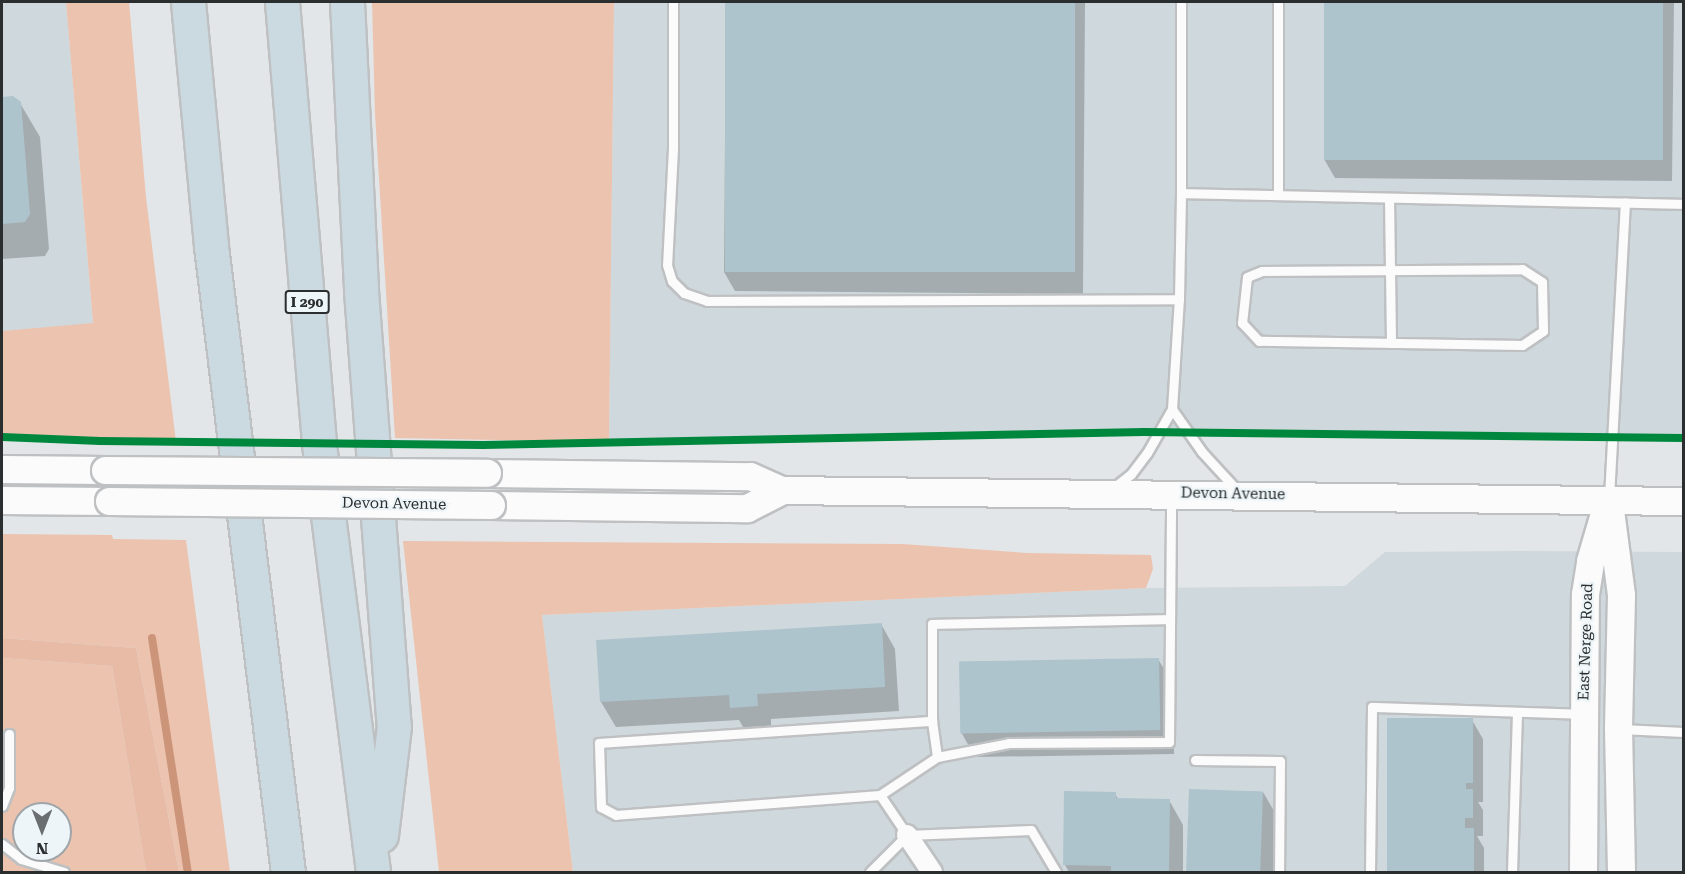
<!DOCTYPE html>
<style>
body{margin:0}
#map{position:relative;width:1685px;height:874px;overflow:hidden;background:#e3e6e8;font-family:"Roboto Serif",serif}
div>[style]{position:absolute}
.built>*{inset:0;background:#cfd8dc}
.green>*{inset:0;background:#ebc3af}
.forest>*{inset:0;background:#e7bba5}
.shadow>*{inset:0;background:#0003}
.stream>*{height:8px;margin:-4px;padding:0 4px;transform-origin:4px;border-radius:4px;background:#cc9579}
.building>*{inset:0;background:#aec4cd;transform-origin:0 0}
.roads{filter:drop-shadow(2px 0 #bec0c2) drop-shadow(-2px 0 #bec0c2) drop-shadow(0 2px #bec0c2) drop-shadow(0 -2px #bec0c2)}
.service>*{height:9px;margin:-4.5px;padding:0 4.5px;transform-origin:4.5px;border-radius:4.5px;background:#fbfbfc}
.minor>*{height:20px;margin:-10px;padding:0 10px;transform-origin:10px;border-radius:10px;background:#fbfbfc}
.secondary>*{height:27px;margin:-13.5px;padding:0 13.5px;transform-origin:13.5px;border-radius:13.5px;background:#fbfbfc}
.motorway>*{height:33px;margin:-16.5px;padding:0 16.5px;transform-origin:16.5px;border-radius:16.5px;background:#cbdae0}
.bridges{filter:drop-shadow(2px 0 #bec0c2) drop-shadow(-2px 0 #bec0c2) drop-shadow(0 2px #bec0c2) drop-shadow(0 -2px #bec0c2)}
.secondary-bridge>*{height:27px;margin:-13.5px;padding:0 13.5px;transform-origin:13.5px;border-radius:13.5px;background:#fbfbfc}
.cycleway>*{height:8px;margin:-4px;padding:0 4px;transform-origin:4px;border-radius:4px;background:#00873e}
span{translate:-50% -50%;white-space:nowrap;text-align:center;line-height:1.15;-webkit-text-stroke:4.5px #edf5f9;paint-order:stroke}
.shield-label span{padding:2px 4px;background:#edf5f9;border:2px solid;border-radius:4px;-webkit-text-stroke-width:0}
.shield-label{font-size:14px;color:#2b2e2f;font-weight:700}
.street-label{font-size:15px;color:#2b2e2f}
.frame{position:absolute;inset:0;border:3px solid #2b2e2f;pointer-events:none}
.north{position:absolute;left:12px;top:802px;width:60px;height:60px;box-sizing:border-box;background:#edf5f9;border:2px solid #9fa5a8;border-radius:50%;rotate:180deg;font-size:16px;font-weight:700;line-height:24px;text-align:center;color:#2b2e2f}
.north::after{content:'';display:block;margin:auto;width:21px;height:27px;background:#6b6e70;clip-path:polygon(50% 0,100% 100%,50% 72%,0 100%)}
</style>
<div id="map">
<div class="built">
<div style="clip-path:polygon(2px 2px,66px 2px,93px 324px,2px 331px)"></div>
<div style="clip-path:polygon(614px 2px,1683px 2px,1683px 438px,1144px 432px,609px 442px)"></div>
<div style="clip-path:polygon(1519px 551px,1683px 552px,1683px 872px,573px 872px,542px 615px,1146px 588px,1345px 586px,1385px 552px)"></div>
</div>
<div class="green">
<div style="clip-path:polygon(66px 2px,129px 2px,146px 197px,176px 442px,2px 440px,2px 331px,93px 323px)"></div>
<div style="clip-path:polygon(372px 2px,614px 2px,609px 442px,395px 438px,375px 114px)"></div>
<div style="clip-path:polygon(2px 534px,112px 535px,113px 539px,186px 540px,230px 872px,179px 872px,136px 648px,2px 638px)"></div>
<div style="clip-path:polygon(403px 541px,902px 544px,1027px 553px,1151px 555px,1153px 569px,1146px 588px,542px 615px,573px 872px,439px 872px)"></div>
<div style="clip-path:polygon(evenodd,2px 658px,112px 666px,146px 872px,2px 872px,2px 658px,24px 814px,60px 814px,60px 850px,24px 850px,24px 814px)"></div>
</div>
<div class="forest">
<div style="clip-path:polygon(2px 638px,136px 648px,179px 872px,146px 872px,112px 666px,2px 658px)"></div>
</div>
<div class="shadow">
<div style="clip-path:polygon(726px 2px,1085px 2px,1083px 294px,735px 291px,724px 272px)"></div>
<div style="clip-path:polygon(1325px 2px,1674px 2px,1672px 181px,1335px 178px,1324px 159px)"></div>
<div style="clip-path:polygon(12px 97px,20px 103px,40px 137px,49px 249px,45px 256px,2px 259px,2px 98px)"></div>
<div style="clip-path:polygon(881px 624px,895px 649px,899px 711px,771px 719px,771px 731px,746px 732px,739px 720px,616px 727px,601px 702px,598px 641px)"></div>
<div style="clip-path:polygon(1158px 659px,1173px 684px,1174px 754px,975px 757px,961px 732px,960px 662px)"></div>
<div style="clip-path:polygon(1388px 720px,1472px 720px,1483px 739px,1483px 802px,1478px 802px,1483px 810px,1483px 836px,1477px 836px,1484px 848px,1484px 872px,1388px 872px)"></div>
<div style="clip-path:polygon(1190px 791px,1263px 792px,1274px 811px,1273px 872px,1189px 872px)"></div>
<div style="clip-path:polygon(1115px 794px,1119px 800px,1169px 800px,1183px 825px,1183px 872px,1069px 872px,1065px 865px)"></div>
</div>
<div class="stream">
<div style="left:152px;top:638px;width:237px;rotate:81.3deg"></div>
</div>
<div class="building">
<div style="left:725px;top:2px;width:350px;height:270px"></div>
<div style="left:1324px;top:2px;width:339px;height:158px"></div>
<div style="clip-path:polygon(13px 96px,21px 102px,30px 214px,25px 222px,2px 224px,2px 97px)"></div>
<div style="clip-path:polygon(882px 623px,885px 687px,757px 694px,758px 706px,730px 708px,729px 695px,600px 702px,596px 640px)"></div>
<div style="left:1159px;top:658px;width:72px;height:200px;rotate:89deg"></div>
<div style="clip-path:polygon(1387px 718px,1473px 718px,1473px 783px,1466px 783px,1466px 789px,1473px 789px,1473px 818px,1465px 818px,1465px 828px,1474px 828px,1474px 872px,1387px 872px)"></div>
<div style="left:1189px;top:789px;width:74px;height:83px;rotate:2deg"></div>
<div style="clip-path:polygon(1064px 791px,1116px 792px,1116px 798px,1170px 799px,1169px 871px,1111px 871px,1111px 866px,1063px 865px)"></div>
</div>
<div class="roads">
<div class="service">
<div style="left:673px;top:2px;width:146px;rotate:90deg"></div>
<div style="left:673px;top:148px;width:117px;rotate:92.9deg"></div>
<div style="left:667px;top:265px;width:17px;rotate:73deg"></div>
<div style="left:672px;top:281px;width:17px;rotate:45deg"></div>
<div style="left:684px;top:293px;width:24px;rotate:19deg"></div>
<div style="left:707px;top:301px;width:472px;rotate:-0.2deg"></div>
<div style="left:1278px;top:2px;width:193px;rotate:90deg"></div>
<div style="left:1181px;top:193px;width:503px;rotate:1.25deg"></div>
<div style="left:1389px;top:198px;width:145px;rotate:89.2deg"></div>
<div style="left:1522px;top:269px;width:24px;rotate:33deg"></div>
<div style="left:1542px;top:282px;width:49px;rotate:88.8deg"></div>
<div style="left:1543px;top:331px;width:25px;rotate:146deg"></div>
<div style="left:1522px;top:345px;width:263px;rotate:-179.1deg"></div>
<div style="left:1259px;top:341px;width:25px;rotate:-133deg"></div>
<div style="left:1242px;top:323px;width:46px;rotate:-83.8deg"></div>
<div style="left:1247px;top:277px;width:16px;rotate:-22deg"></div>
<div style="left:1262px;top:271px;width:260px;rotate:-0.4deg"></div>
<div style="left:1172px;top:409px;width:52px;rotate:55.1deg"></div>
<div style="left:1202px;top:452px;width:52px;rotate:47.4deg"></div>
<div style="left:1113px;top:488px;width:23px;rotate:-38deg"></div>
<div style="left:1131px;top:474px;width:26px;rotate:-53deg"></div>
<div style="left:1147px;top:453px;width:51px;rotate:-60.4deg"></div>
<div style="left:1172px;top:409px;width:110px;rotate:-86.4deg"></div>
<div style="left:1179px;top:299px;width:106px;rotate:-88.9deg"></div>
<div style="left:1181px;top:193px;width:191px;rotate:-90deg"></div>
<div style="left:1609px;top:497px;width:295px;rotate:-86.9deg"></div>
<div style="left:932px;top:721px;width:36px;rotate:82deg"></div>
<div style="left:1620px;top:729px;width:64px;rotate:2.7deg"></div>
<div style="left:1195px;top:760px;width:85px;rotate:0.7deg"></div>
<div style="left:1280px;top:761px;width:111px;rotate:90.5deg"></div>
<div style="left:880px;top:795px;width:265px;rotate:175.7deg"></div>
<div style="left:616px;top:815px;width:17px;rotate:-152deg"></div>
<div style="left:601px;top:807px;width:64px;rotate:-91.8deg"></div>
<div style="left:599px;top:743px;width:334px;rotate:-3.8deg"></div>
<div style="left:932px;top:721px;width:97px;rotate:-90deg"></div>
<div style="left:932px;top:624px;width:238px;rotate:-1.2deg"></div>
<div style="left:2px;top:806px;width:19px;rotate:-69deg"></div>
<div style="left:9px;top:788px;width:54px;rotate:-90deg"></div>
<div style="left:907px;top:835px;width:48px;rotate:-124deg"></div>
<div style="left:880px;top:795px;width:69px;rotate:-33.7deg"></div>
<div style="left:937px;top:757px;width:73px;rotate:-11deg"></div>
<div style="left:1009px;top:743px;width:160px;rotate:-0.4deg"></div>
<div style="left:1169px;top:742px;width:244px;rotate:-89.5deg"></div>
<div style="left:2px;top:844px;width:24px;rotate:38deg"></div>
<div style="left:21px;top:859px;width:45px;rotate:16.8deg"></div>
<div style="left:870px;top:872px;width:52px;rotate:-45deg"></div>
<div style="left:907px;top:835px;width:124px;rotate:-2.3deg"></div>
<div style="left:1031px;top:830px;width:49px;rotate:59.2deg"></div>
<div style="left:1370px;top:872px;width:165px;rotate:-89.3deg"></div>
<div style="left:1372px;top:707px;width:210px;rotate:1.9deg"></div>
<div style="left:1512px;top:872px;width:159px;rotate:-88.2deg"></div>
</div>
<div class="minor">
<div style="left:907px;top:835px;width:45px;rotate:56deg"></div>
</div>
<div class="secondary">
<div style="left:2px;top:469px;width:103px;rotate:0.6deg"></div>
<div style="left:487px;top:473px;width:263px;rotate:0.7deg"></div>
<div style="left:750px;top:476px;width:35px;rotate:24deg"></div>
<div style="left:782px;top:490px;width:902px;rotate:0.7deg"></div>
<div style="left:2px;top:500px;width:107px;rotate:0.5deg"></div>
<div style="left:491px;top:505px;width:256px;rotate:0.7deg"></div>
<div style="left:747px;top:508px;width:39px;rotate:-27deg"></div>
<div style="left:1610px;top:510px;width:86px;rotate:82.6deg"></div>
<div style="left:1621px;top:595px;width:133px;rotate:91.3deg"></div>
<div style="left:1618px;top:728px;width:144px;rotate:88.8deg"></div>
<div style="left:1583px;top:872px;width:278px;rotate:-89.6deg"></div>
<div style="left:1585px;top:594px;width:33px;rotate:-81deg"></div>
<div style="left:1590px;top:561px;width:64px;rotate:-73.6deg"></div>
</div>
<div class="motorway">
<div style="left:188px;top:2px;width:245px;rotate:84.6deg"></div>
<div style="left:211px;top:246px;width:631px;rotate:82.99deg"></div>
<div style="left:282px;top:2px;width:444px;rotate:85.2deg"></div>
<div style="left:319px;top:444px;width:431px;rotate:82.8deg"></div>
<div style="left:347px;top:2px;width:289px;rotate:87.2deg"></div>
<div style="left:361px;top:291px;width:436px;rotate:85.7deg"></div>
<div style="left:394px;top:726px;width:110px;rotate:96.8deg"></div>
</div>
</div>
<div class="bridges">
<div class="secondary-bridge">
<div style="left:105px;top:470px;width:382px;rotate:0.4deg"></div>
<div style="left:109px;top:501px;width:382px;rotate:0.6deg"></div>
</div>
</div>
<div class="cycleway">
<div style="left:2px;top:437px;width:98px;rotate:2.3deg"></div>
<div style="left:100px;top:441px;width:383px;rotate:0.6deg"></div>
<div style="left:483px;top:445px;width:661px;rotate:-1.13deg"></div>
<div style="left:1144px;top:432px;width:540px;rotate:0.64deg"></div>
</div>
<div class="shield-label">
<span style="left:307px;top:302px">I 290</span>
</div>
<div class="street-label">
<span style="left:1233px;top:494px;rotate:1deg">Devon Avenue</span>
<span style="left:394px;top:504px;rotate:1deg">Devon Avenue</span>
<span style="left:1586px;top:642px;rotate:-88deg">East Nerge Road</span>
</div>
<div class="frame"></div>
<div class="north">N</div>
</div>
